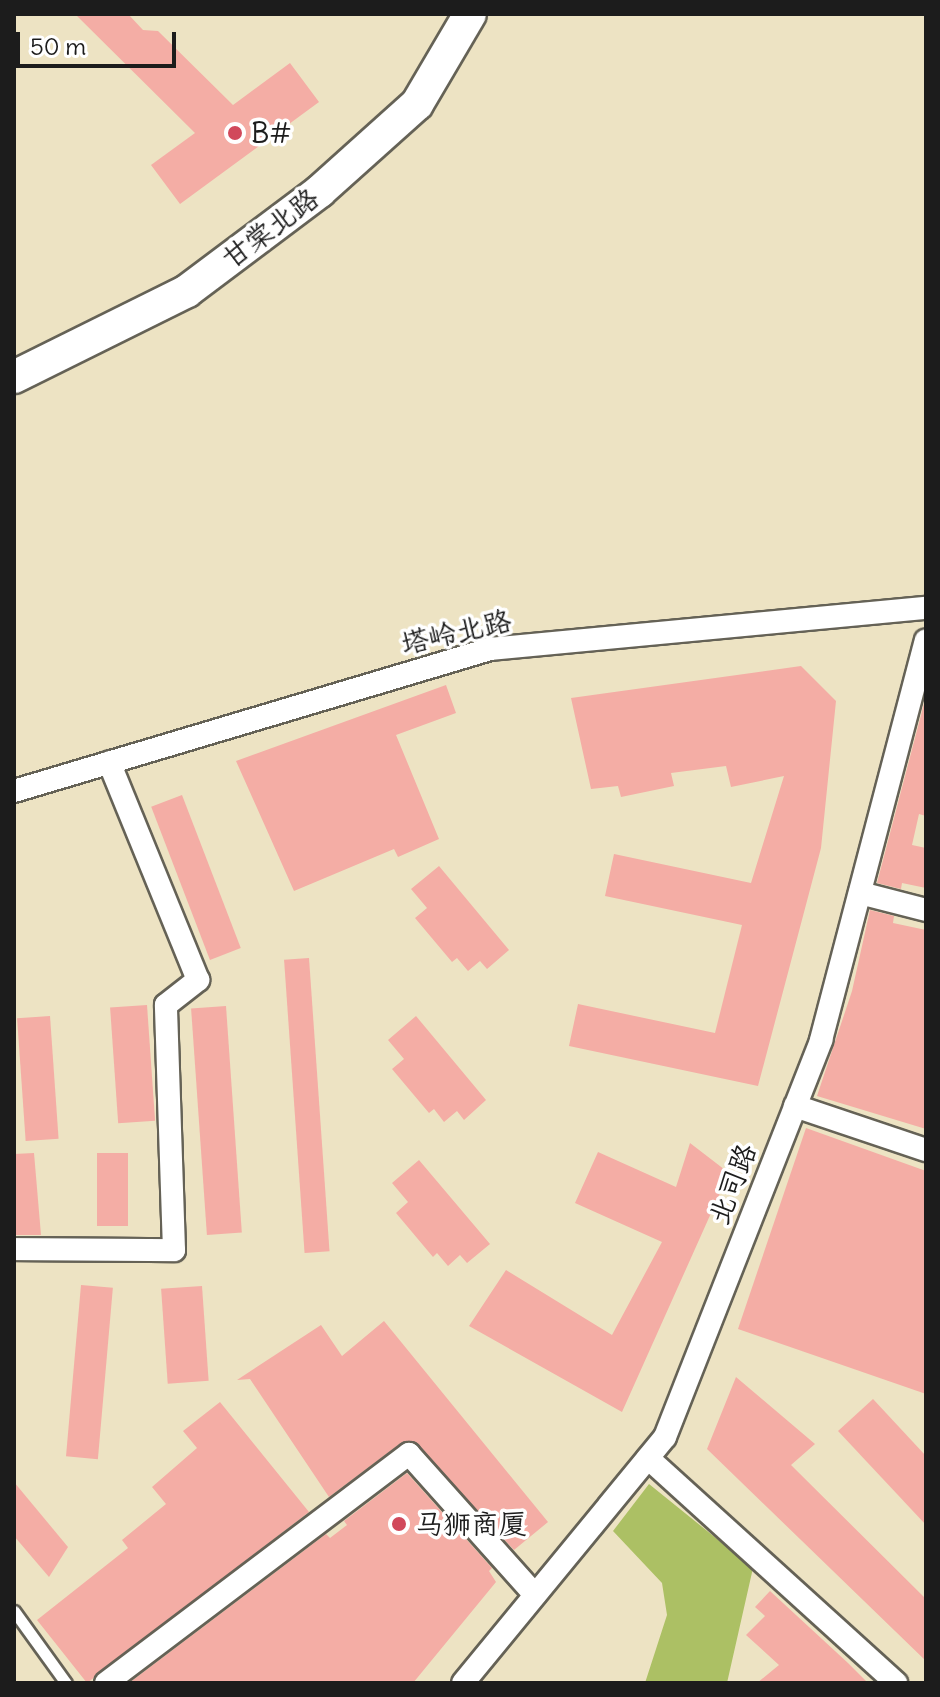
<!DOCTYPE html>
<meta charset="utf-8">
<style>
body{margin:0}
#map{position:relative;width:940px;height:1697px;overflow:hidden;background:#ede3c3;font-family:Delius,"LXGW WenKai TC",sans-serif}
div>[style]{position:absolute}
.green>*{inset:0;background:#acc064}
.building>*{inset:0;background:#f4ada5;transform-origin:0 0}
.roads{filter:drop-shadow(2px 0 #656256) drop-shadow(-2px 0 #656256) drop-shadow(0 2px #656256) drop-shadow(0 -2px #656256)}
.lane>*{height:11px;margin:-5.5px;padding:0 5.5px;transform-origin:5.5px;border-radius:5.5px;background:#fff}
.street>*{height:22px;margin:-11px;padding:0 11px;transform-origin:11px;border-radius:11px;background:#fff}
.secondary>*{height:32px;margin:-16px;padding:0 16px;transform-origin:16px;border-radius:16px;background:#fff}
.dots>*{width:22px;height:22px;translate:-50% -50%;box-sizing:border-box;border:4px solid #fff;border-radius:50%}
span{translate:-50% -50%;white-space:nowrap;text-align:center;line-height:1.15;-webkit-text-stroke:7px #fff;paint-order:stroke}
.poi-label{font-size:28px;color:#1c1c1c}
.left{translate:0 -50%;text-align:left}
.street-label{font-size:28px;color:#1c1c1c}
.frame{position:absolute;inset:0;border:16px solid #1c1c1c;pointer-events:none}
.scale{position:absolute;left:16px;top:32px;width:160px;height:36px;box-sizing:border-box;border:4px solid #1c1c1c;border-top:0;padding-left:10px;font-size:24px;line-height:28px;white-space:nowrap;color:#1c1c1c;-webkit-text-stroke:6px #fff;paint-order:stroke}
</style>
<div id="map">
<div class="green">
<div style="clip-path:polygon(649px 1484px,753px 1568px,727px 1683px,645px 1683px,667px 1615px,662px 1583px,613px 1531px)"></div>
</div>
<div class="building">
<div style="clip-path:polygon(75px 14px,128px 14px,143px 30px,158px 31px,233px 105px,290px 63px,319px 102px,180px 204px,151px 165px,195px 133px)"></div>
<div style="clip-path:polygon(801px 666px,836px 701px,821px 848px,758px 1086px,569px 1046px,578px 1004px,715px 1033px,742px 925px,605px 896px,614px 854px,751px 883px,784px 776px,731px 787px,726px 766px,671px 773px,674px 786px,621px 797px,618px 786px,591px 789px,571px 698px)"></div>
<div style="clip-path:polygon(446px 685px,456px 713px,396px 735px,439px 839px,398px 857px,394px 849px,294px 891px,236px 761px)"></div>
<div style="clip-path:polygon(926px 696px,926px 816px,919px 814px,912px 845px,926px 848px,926px 888px,902px 883px,901px 889px,877px 883px)"></div>
<div style="left:182px;top:795px;width:164px;height:33px;rotate:69deg"></div>
<div style="clip-path:polygon(439px 866px,509px 950px,487px 969px,480px 961px,468px 971px,457px 958px,452px 962px,415px 918px,427px 908px,411px 889px)"></div>
<div style="clip-path:polygon(870px 910px,894px 916px,893px 923px,926px 930px,926px 1129px,817px 1096px,852px 991px)"></div>
<div style="left:309px;top:958px;width:294px;height:25px;rotate:86deg"></div>
<div style="left:147px;top:1005px;width:116px;height:37px;rotate:86deg"></div>
<div style="left:226px;top:1006px;width:227px;height:35px;rotate:86deg"></div>
<div style="left:50px;top:1016px;width:123px;height:33px;rotate:86deg"></div>
<div style="clip-path:polygon(416px 1016px,486px 1100px,464px 1120px,457px 1111px,444px 1122px,434px 1109px,429px 1113px,392px 1069px,404px 1059px,388px 1040px)"></div>
<div style="clip-path:polygon(806px 1128px,926px 1171px,926px 1394px,738px 1329px)"></div>
<div style="clip-path:polygon(690px 1143px,729px 1173px,622px 1412px,469px 1326px,506px 1270px,612px 1335px,662px 1242px,575px 1203px,598px 1152px,676px 1187px)"></div>
<div style="clip-path:polygon(34px 1153px,41px 1235px,15px 1235px,14px 1154px)"></div>
<div style="left:97px;top:1153px;width:31px;height:73px"></div>
<div style="clip-path:polygon(419px 1160px,490px 1244px,467px 1263px,460px 1255px,448px 1266px,437px 1253px,433px 1257px,396px 1213px,408px 1202px,392px 1183px)"></div>
<div style="left:81px;top:1285px;width:32px;height:172px;rotate:5deg"></div>
<div style="left:202px;top:1286px;width:95px;height:41px;rotate:86deg"></div>
<div style="clip-path:polygon(384px 1321px,548px 1522px,514px 1550px,413px 1441px,401px 1443px,329px 1497px,250px 1379px,237px 1380px,321px 1325px,342px 1356px)"></div>
<div style="clip-path:polygon(736px 1377px,815px 1444px,791px 1465px,926px 1599px,926px 1661px,707px 1449px)"></div>
<div style="clip-path:polygon(873px 1399px,926px 1456px,926px 1525px,838px 1431px)"></div>
<div style="clip-path:polygon(220px 1402px,309px 1512px,87px 1683px,37px 1620px,128px 1548px,122px 1540px,166px 1504px,152px 1487px,197px 1448px,183px 1431px)"></div>
<div style="clip-path:polygon(407px 1473px,492px 1568px,489px 1571px,496px 1582px,413px 1683px,129px 1683px,326px 1534px,330px 1538px,347px 1525px,344px 1521px)"></div>
<div style="clip-path:polygon(14px 1482px,68px 1547px,49px 1577px,14px 1536px)"></div>
<div style="clip-path:polygon(770px 1591px,848px 1663px,868px 1683px,757px 1683px,779px 1665px,746px 1635px,765px 1616px,755px 1607px)"></div>
</div>
<div class="roads">
<div class="lane">
<div style="left:14px;top:1611px;width:89px;rotate:54.2deg"></div>
</div>
<div class="street">
<div style="left:14px;top:791px;width:497px;rotate:-16.6deg"></div>
<div style="left:490px;top:649px;width:438px;rotate:-5.4deg"></div>
<div style="left:860px;top:893px;width:68px;rotate:14.4deg"></div>
<div style="left:795px;top:1106px;width:138px;rotate:18.6deg"></div>
<div style="left:14px;top:1249px;width:160px;rotate:0.4deg"></div>
<div style="left:174px;top:1250px;width:245px;rotate:-91.9deg"></div>
<div style="left:166px;top:1005px;width:41px;rotate:-38deg"></div>
<div style="left:198px;top:980px;width:235px;rotate:-112.2deg"></div>
<div style="left:648px;top:1458px;width:335px;rotate:42.2deg"></div>
<div style="left:106px;top:1683px;width:380px;rotate:-37.1deg"></div>
<div style="left:409px;top:1454px;width:189px;rotate:48.2deg"></div>
<div style="left:463px;top:1683px;width:318px;rotate:-50.6deg"></div>
<div style="left:665px;top:1437px;width:427px;rotate:-68.5deg"></div>
<div style="left:821px;top:1040px;width:413px;rotate:-75.3deg"></div>
</div>
<div class="secondary">
<div style="left:14px;top:377px;width:193px;rotate:-26.4deg"></div>
<div style="left:187px;top:291px;width:166px;rotate:-36.9deg"></div>
<div style="left:320px;top:191px;width:130px;rotate:-41.9deg"></div>
<div style="left:417px;top:104px;width:104px;rotate:-59.5deg"></div>
</div>
</div>
<div class="dots">
<div style="left:235px;top:133px;background:#d1495b"></div>
<div style="left:399px;top:1524px;background:#d1495b"></div>
</div>
<div class="poi-label">
<span class="left" style="left:251px;top:133px">B#</span>
<span class="left" style="left:415px;top:1524px">马狮商厦</span>
</div>
<div class="street-label">
<span style="left:270px;top:228px;rotate:-37deg">甘棠北路</span>
<span style="left:456px;top:632px;rotate:-13deg">塔岭北路</span>
<span style="left:732px;top:1184px;rotate:-69deg">北司路</span>
</div>
<div class="frame"></div>
<div class="scale">50 m</div>
</div>
